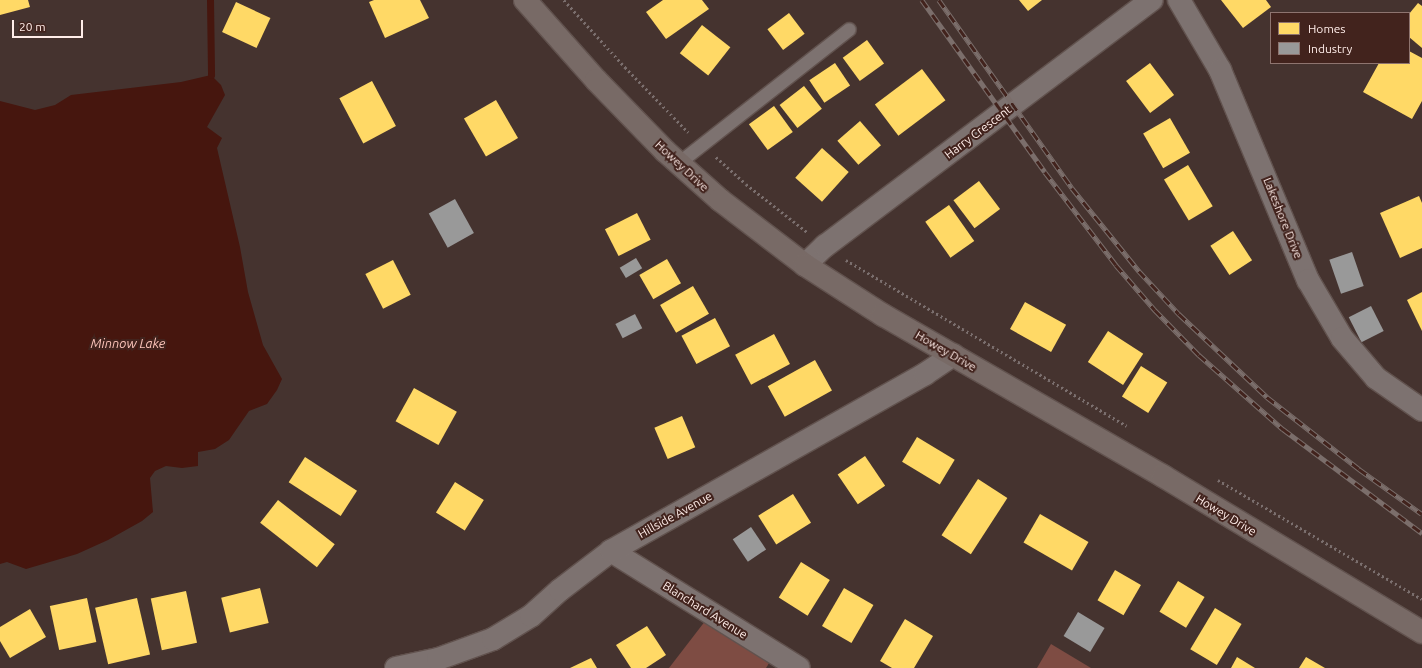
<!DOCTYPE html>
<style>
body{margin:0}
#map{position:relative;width:1422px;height:668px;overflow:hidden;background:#45332f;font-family:Ubuntu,sans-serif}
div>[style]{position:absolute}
.green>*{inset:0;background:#7e4c43}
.water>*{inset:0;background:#46160e}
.homes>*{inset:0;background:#ffd966;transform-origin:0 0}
.industry>*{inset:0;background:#999;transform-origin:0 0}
.stream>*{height:7px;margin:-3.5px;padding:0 3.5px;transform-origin:3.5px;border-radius:3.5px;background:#46160e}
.path>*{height:2.5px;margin-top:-1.25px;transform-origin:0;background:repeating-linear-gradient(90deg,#7b6f6e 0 2px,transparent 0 5px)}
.roads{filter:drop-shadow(1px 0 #61524e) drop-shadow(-1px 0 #61524e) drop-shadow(0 1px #61524e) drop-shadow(0 -1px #61524e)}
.lane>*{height:13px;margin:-6.5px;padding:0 6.5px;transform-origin:6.5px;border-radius:6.5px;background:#7d7270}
.street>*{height:22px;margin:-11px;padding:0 11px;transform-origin:11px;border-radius:11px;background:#7d7270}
.secondary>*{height:22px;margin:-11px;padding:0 11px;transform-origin:11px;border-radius:11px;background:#786a66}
.rail>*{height:4.5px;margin-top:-2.25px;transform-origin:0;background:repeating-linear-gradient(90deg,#42231d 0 9px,#7b6e6b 0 18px);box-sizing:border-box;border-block:1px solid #7b6e6b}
span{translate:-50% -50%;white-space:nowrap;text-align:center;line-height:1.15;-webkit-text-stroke:4px #42231d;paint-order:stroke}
.street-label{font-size:12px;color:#ffede9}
.water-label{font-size:13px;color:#fdc5ba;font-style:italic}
.legend{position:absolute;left:1270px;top:12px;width:140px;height:52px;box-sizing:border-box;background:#42231d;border:1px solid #8e746f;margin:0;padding:5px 7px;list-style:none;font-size:12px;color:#ffede9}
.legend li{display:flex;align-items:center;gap:8px;height:20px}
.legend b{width:20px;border:1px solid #8e746f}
.scale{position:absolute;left:12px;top:20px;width:71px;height:18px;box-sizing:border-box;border:2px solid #ffede9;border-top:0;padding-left:5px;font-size:12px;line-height:14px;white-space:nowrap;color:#ffede9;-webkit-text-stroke:3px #42231d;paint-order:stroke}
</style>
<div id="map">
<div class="green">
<div style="clip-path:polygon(709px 616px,774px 655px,766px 668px,669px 668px)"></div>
<div style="clip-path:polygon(1051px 644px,1091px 668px,1037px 668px)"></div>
</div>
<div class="water">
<div style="clip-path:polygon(211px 75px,221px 85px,225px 95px,207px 127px,222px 138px,217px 148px,240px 247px,248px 292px,263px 345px,282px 379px,277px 390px,267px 404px,249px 411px,229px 440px,215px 449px,198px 452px,198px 466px,182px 468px,166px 466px,155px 471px,150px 478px,153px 512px,142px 521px,108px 540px,77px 554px,26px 569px,7px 562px,0 564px,0 101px,35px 110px,55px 105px,71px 95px,181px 82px)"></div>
</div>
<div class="homes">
<div style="clip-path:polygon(0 0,28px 0,30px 7px,0 15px)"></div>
<div style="clip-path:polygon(374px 0,420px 0,429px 18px,385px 38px,369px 2px)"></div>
<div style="clip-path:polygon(663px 0,702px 0,709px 9px,666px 39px,646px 12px)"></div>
<div style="clip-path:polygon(1019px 0,1042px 0,1028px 11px)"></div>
<div style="clip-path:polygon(1221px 0,1266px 0,1271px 7px,1243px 28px)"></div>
<div style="left:236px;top:2px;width:38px;height:33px;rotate:25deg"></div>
<div style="clip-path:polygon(1418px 3px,1422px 6px,1422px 48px,1409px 37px,1409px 14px)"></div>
<div style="left:789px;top:13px;width:26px;height:27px;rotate:53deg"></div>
<div style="left:702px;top:25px;width:36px;height:36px;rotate:38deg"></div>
<div style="left:867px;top:40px;width:29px;height:30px;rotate:54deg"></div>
<div style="clip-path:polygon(1409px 51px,1422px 58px,1422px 101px,1412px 119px,1363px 92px,1379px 63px,1409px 63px)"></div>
<div style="left:835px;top:63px;width:27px;height:31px;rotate:56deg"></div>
<div style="left:1150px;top:63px;width:40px;height:30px;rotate:53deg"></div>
<div style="left:922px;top:69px;width:39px;height:59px;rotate:53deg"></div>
<div style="left:372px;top:81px;width:51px;height:37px;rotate:62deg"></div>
<div style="left:804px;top:86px;width:29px;height:31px;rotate:52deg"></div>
<div style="left:496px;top:100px;width:44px;height:37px;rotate:60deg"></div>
<div style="left:774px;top:106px;width:32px;height:31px;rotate:54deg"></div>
<div style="left:1170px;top:118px;width:40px;height:31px;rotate:60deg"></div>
<div style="left:860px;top:121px;width:32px;height:30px;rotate:49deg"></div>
<div style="left:822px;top:148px;width:36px;height:40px;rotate:42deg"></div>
<div style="left:1188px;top:165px;width:48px;height:28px;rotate:59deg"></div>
<div style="left:979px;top:181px;width:35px;height:32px;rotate:53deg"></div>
<div style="clip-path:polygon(1419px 196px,1422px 203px,1422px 248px,1400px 258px,1380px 213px)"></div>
<div style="left:949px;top:205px;width:44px;height:29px;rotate:55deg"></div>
<div style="left:637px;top:213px;width:30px;height:36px;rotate:63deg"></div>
<div style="left:1233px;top:231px;width:35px;height:27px;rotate:57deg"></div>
<div style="left:667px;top:259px;width:28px;height:32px;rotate:60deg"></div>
<div style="left:393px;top:260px;width:39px;height:31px;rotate:63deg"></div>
<div style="left:693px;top:286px;width:32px;height:38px;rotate:60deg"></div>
<div style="clip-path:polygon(1422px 292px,1422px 331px,1407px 300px)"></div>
<div style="left:1025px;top:302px;width:47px;height:31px;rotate:29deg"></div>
<div style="left:715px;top:318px;width:32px;height:38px;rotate:62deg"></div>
<div style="left:1108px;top:331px;width:42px;height:37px;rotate:33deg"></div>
<div style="left:774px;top:334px;width:34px;height:44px;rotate:62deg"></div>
<div style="left:815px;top:360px;width:35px;height:54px;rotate:61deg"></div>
<div style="left:1141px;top:366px;width:31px;height:36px;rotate:32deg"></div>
<div style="left:414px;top:388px;width:49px;height:38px;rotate:29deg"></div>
<div style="left:682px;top:416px;width:34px;height:30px;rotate:67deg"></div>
<div style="left:917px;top:437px;width:44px;height:29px;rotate:31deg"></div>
<div style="left:865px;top:456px;width:36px;height:33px;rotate:56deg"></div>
<div style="left:305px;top:457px;width:62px;height:30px;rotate:33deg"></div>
<div style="left:978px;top:479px;width:35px;height:67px;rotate:33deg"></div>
<div style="left:455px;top:482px;width:34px;height:36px;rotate:32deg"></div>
<div style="left:793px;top:494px;width:34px;height:41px;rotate:58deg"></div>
<div style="left:278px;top:500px;width:72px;height:29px;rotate:38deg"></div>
<div style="left:1040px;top:514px;width:56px;height:33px;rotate:30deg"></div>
<div style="left:801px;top:562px;width:34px;height:42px;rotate:32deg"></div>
<div style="left:1115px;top:570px;width:30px;height:35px;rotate:30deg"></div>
<div style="left:1178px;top:581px;width:31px;height:36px;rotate:31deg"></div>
<div style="left:260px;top:588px;width:36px;height:40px;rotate:76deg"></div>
<div style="left:844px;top:588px;width:34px;height:44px;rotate:30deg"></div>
<div style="left:186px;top:591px;width:53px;height:36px;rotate:78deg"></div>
<div style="left:87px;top:598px;width:45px;height:38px;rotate:78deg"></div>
<div style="left:137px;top:598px;width:58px;height:43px;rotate:77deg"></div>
<div style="left:1215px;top:608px;width:31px;height:48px;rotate:31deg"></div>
<div style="clip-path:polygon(30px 609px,46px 637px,10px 658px,0 641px,0 627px)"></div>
<div style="clip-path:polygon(905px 619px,933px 636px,914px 668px,892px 668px,880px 661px)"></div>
<div style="clip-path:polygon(647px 626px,666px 655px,646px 668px,631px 668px,616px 645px)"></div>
<div style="clip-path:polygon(1237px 657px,1255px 668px,1231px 668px)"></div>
<div style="clip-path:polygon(1306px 657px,1325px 668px,1299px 668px)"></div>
<div style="clip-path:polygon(591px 658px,597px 668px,570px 668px)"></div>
</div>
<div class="industry">
<div style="left:455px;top:199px;width:39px;height:30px;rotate:61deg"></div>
<div style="left:1352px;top:252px;width:36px;height:24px;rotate:71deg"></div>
<div style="left:636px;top:258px;width:12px;height:19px;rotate:59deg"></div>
<div style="left:1371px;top:306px;width:28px;height:25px;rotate:63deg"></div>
<div style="left:635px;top:314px;width:16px;height:22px;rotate:63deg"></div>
<div style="left:751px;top:527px;width:27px;height:22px;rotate:56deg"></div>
<div style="left:1078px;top:612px;width:31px;height:28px;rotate:31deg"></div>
</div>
<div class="stream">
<div style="left:210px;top:0;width:75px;rotate:89.2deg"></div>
</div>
<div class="path">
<div style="left:564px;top:0;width:91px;rotate:47.7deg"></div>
<div style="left:625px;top:67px;width:91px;rotate:45.9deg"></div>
<div style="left:716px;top:157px;width:40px;rotate:42deg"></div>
<div style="left:746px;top:184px;width:78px;rotate:38.2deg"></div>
<div style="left:846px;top:260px;width:326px;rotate:30.6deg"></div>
<div style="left:1218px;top:480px;width:236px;rotate:30.3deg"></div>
</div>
<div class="roads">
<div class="lane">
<div style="left:678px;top:163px;width:217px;rotate:-38.1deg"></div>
</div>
<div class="street">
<div style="left:1179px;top:0;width:81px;rotate:59.6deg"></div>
<div style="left:1220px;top:70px;width:228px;rotate:67.3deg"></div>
<div style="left:1308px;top:280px;width:67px;rotate:59.6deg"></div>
<div style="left:1342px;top:338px;width:52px;rotate:49.6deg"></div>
<div style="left:1376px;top:378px;width:56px;rotate:34.8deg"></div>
<div style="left:805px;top:265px;width:28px;rotate:-44deg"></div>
<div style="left:825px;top:246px;width:409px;rotate:-37deg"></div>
<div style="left:611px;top:551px;width:221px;rotate:31.9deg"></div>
<div style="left:396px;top:668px;width:43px;rotate:-12.1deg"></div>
<div style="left:438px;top:659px;width:59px;rotate:-20deg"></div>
<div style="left:493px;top:639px;width:44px;rotate:-31.2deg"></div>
<div style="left:531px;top:616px;width:39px;rotate:-42deg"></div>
<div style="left:560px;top:590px;width:64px;rotate:-37.4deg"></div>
<div style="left:611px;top:551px;width:360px;rotate:-29.4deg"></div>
<div style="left:925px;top:374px;width:34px;rotate:-34deg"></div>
</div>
<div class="secondary">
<div style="left:525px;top:0;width:107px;rotate:48.4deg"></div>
<div style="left:596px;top:80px;width:99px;rotate:45.8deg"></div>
<div style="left:665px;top:151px;width:74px;rotate:41.7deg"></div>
<div style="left:720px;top:200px;width:107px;rotate:37.4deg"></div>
<div style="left:805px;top:265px;width:93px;rotate:32.7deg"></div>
<div style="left:883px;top:315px;width:323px;rotate:29.9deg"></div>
<div style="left:1163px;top:476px;width:302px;rotate:31.1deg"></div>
</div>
</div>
<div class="rail">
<div style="left:922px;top:0;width:211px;rotate:54.4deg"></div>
<div style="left:1045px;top:172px;width:117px;rotate:52.6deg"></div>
<div style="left:1116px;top:265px;width:60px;rotate:49.1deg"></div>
<div style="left:1155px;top:310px;width:63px;rotate:45.6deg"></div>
<div style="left:1199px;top:355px;width:112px;rotate:41.4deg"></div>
<div style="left:1283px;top:429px;width:174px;rotate:36.8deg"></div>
<div style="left:939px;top:0;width:230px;rotate:54.7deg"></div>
<div style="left:1072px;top:188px;width:107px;rotate:51.1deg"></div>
<div style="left:1139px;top:271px;width:59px;rotate:47.1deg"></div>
<div style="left:1179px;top:314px;width:121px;rotate:43.3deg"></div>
<div style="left:1267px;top:397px;width:117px;rotate:38deg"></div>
<div style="left:1359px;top:469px;width:77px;rotate:35.5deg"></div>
</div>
<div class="street-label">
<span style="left:978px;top:132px;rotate:-37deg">Harry Crescent</span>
<span style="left:682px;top:166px;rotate:43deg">Howey Drive</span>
<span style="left:1283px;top:218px;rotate:68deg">Lakeshore Drive</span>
<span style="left:946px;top:351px;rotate:30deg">Howey Drive</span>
<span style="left:675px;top:515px;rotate:-29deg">Hillside Avenue</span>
<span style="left:1226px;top:515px;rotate:31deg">Howey Drive</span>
<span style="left:705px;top:610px;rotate:32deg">Blanchard Avenue</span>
</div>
<div class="water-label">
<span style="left:128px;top:343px">Minnow Lake</span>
</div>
<ul class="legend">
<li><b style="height:11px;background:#ffd966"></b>Homes</li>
<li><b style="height:11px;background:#999"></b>Industry</li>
</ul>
<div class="scale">20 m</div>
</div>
